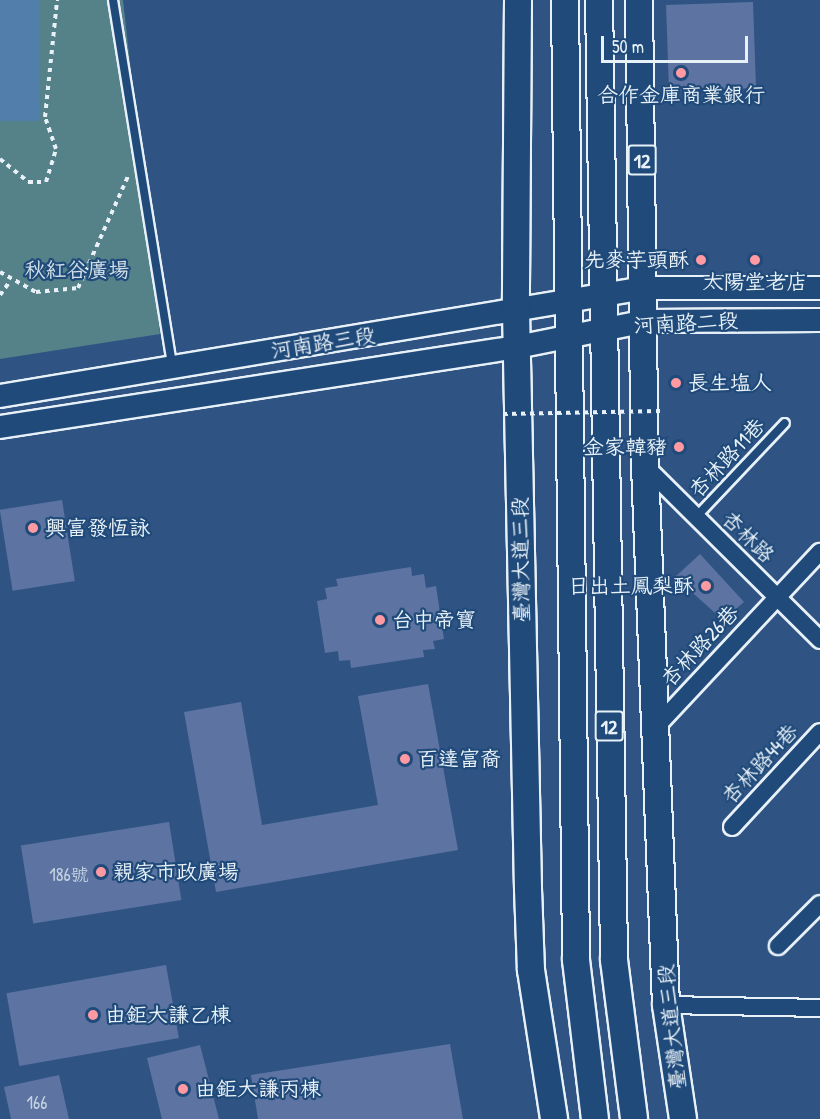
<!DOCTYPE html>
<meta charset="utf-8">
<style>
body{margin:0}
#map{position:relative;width:820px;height:1119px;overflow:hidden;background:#2f5484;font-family:"Patrick Hand","LXGW WenKai TC",sans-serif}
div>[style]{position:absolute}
.green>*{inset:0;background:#558189}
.water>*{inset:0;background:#517eaa;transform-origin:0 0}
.building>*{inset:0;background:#5d74a2;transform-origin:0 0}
.path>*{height:4px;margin-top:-2px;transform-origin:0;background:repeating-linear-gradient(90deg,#e8f1f8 0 4.5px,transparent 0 9px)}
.roads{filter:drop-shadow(2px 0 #e8f1f8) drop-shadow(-2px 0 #e8f1f8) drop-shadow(0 2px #e8f1f8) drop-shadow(0 -2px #e8f1f8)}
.lane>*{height:8px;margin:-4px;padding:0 4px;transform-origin:4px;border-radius:4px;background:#1f4a7a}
.street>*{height:16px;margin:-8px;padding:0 8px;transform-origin:8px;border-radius:8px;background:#1f4a7a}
.secondary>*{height:22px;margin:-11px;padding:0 11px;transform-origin:11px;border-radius:11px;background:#1f4a7a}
.primary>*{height:26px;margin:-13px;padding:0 13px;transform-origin:13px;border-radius:13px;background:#1f4a7a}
.path-bridge>*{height:4px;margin-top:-2px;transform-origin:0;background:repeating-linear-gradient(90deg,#e8f1f8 0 4.5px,transparent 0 9px)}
.dots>*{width:16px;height:16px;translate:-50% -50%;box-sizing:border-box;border:3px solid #1f4a7a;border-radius:50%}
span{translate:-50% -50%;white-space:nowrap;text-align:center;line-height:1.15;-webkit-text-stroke:4.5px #1f4a7a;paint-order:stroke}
.number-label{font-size:18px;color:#c5d2e2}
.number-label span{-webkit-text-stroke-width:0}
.shield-label span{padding:2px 4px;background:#1f4a7a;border:2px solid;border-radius:4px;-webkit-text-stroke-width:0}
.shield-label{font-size:20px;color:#e8f1f8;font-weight:700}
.poi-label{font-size:21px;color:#e8f1f8}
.right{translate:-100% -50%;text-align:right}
.left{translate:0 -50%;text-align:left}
.park-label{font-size:21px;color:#d2e0e7}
.street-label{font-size:21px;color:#e8f1f8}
.scale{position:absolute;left:601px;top:36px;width:147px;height:27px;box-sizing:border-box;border:3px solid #e8f1f8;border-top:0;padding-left:8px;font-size:18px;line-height:21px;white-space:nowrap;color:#e8f1f8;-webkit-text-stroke:4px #1f4a7a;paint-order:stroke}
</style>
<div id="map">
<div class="green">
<div style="clip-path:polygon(0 0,123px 0,160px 334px,0 359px)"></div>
</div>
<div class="water">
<div style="left:0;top:0;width:40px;height:121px"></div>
</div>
<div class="building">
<div style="left:753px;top:2px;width:86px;height:87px;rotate:88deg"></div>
<div style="left:62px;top:500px;width:82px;height:63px;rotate:81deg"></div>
<div style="clip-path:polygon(700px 554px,744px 602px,723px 620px,675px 577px)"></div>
<div style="clip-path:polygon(411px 567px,412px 576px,424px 574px,426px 588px,436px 586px,444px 639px,433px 641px,435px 649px,423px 650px,424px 657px,351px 668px,350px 660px,339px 661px,338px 651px,325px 653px,317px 601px,327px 599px,325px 588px,338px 586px,336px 579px)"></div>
<div style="clip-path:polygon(428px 684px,458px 850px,216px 892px,184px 712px,241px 702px,262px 825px,378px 805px,358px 696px)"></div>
<div style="left:169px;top:822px;width:79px;height:150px;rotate:81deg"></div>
<div style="left:166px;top:965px;width:74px;height:162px;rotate:80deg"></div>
<div style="clip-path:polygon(450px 1044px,463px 1119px,258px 1119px,251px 1075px)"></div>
<div style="clip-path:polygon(200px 1045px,219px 1119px,162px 1119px,147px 1058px)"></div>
<div style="clip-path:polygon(59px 1075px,69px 1119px,11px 1119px,4px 1087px)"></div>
</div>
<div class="path">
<div style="left:0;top:159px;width:36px;rotate:39deg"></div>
<div style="left:28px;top:182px;width:18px"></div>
<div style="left:46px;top:182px;width:34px;rotate:-73deg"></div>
<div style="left:56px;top:149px;width:34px;rotate:-109deg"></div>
<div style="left:45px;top:117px;width:118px;rotate:-84.1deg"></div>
<div style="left:0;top:272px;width:41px;rotate:29.1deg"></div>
<div style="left:36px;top:292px;width:42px;rotate:-5.4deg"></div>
<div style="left:78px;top:288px;width:123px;rotate:-65.9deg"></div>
<div style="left:0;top:295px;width:17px;rotate:-54deg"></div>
</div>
<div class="roads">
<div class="lane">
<div style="left:113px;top:0;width:370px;rotate:80.8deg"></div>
<div style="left:696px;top:517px;width:129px;rotate:-46.6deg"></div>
</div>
<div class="street">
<div style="left:645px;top:466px;width:247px;rotate:44.8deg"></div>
<div style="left:656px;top:727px;width:240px;rotate:-46.9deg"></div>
<div style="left:732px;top:827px;width:129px;rotate:-47.2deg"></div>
<div style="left:778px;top:946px;width:59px;rotate:-45deg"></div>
<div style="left:666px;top:1005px;width:154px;rotate:1.1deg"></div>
</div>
<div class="secondary">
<div style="left:0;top:396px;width:654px;rotate:-9.51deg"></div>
<div style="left:645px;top:288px;width:175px"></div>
<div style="left:0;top:427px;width:523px;rotate:-8.8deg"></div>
<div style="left:517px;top:347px;width:132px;rotate:-11.4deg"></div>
<div style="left:646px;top:321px;width:174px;rotate:-0.3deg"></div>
</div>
<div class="primary">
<div style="left:518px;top:0;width:311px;rotate:90.4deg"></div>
<div style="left:516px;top:311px;width:578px;rotate:88.81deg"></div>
<div style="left:528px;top:889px;width:81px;rotate:87.9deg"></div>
<div style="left:531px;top:970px;width:151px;rotate:81.2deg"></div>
<div style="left:565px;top:0;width:960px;rotate:89.34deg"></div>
<div style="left:576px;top:960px;width:160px;rotate:83.2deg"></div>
<div style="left:599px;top:0;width:960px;rotate:89.1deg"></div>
<div style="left:614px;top:960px;width:160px;rotate:82.8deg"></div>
<div style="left:639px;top:0;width:466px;rotate:89.3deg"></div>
<div style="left:645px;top:466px;width:539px;rotate:87.77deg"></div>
<div style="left:666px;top:1005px;width:115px;rotate:81.5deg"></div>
</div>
</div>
<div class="path-bridge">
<div style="left:503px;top:414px;width:157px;rotate:-1.1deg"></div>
</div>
<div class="dots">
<div style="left:681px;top:73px;background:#ff9aa2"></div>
<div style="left:701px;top:260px;background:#ff9aa2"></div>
<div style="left:755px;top:260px;background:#ff9aa2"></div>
<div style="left:676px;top:383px;background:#ff9aa2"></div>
<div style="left:679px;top:447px;background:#ff9aa2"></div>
<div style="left:33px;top:528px;background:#ff9aa2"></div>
<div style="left:706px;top:586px;background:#ff9aa2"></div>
<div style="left:380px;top:620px;background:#ff9aa2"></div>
<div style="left:405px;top:759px;background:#ff9aa2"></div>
<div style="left:101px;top:872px;background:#ff9aa2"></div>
<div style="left:93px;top:1015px;background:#ff9aa2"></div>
<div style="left:183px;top:1089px;background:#ff9aa2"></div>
</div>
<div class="number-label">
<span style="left:69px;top:875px">186號</span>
<span style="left:37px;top:1103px">166</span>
</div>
<div class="shield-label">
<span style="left:642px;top:160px">12</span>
<span style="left:609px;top:726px">12</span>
</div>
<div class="poi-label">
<span style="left:681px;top:95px">合作金庫商業銀行</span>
<span class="right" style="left:689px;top:260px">先麥芋頭酥</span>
<span style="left:755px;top:282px">太陽堂老店</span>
<span class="left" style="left:688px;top:383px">長生塩人</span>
<span class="right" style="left:667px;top:447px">金家韓豬</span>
<span class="left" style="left:45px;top:528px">興富發恆詠</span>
<span class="right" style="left:694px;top:586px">日出土鳳梨酥</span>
<span class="left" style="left:392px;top:620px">台中帝寶</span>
<span class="left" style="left:417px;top:759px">百達富裔</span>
<span class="left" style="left:113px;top:872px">親家市政廣場</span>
<span class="left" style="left:105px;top:1015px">由鉅大謙乙棟</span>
<span class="left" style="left:195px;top:1089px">由鉅大謙丙棟</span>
</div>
<div class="park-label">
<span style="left:77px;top:270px">秋紅谷廣場</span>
</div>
<div class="street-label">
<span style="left:686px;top:323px;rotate:-3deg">河南路二段</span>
<span style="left:323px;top:343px;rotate:-9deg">河南路三段</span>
<span style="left:727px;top:458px;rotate:-47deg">杏林路11巷</span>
<span style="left:748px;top:537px;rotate:44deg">杏林路</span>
<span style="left:521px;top:560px;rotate:-91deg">臺灣大道三段</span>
<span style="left:700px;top:646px;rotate:-47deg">杏林路26巷</span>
<span style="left:760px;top:764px;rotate:-47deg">杏林路44巷</span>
<span style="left:672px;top:1027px;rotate:-96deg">臺灣大道三段</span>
</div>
<div class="scale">50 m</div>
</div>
